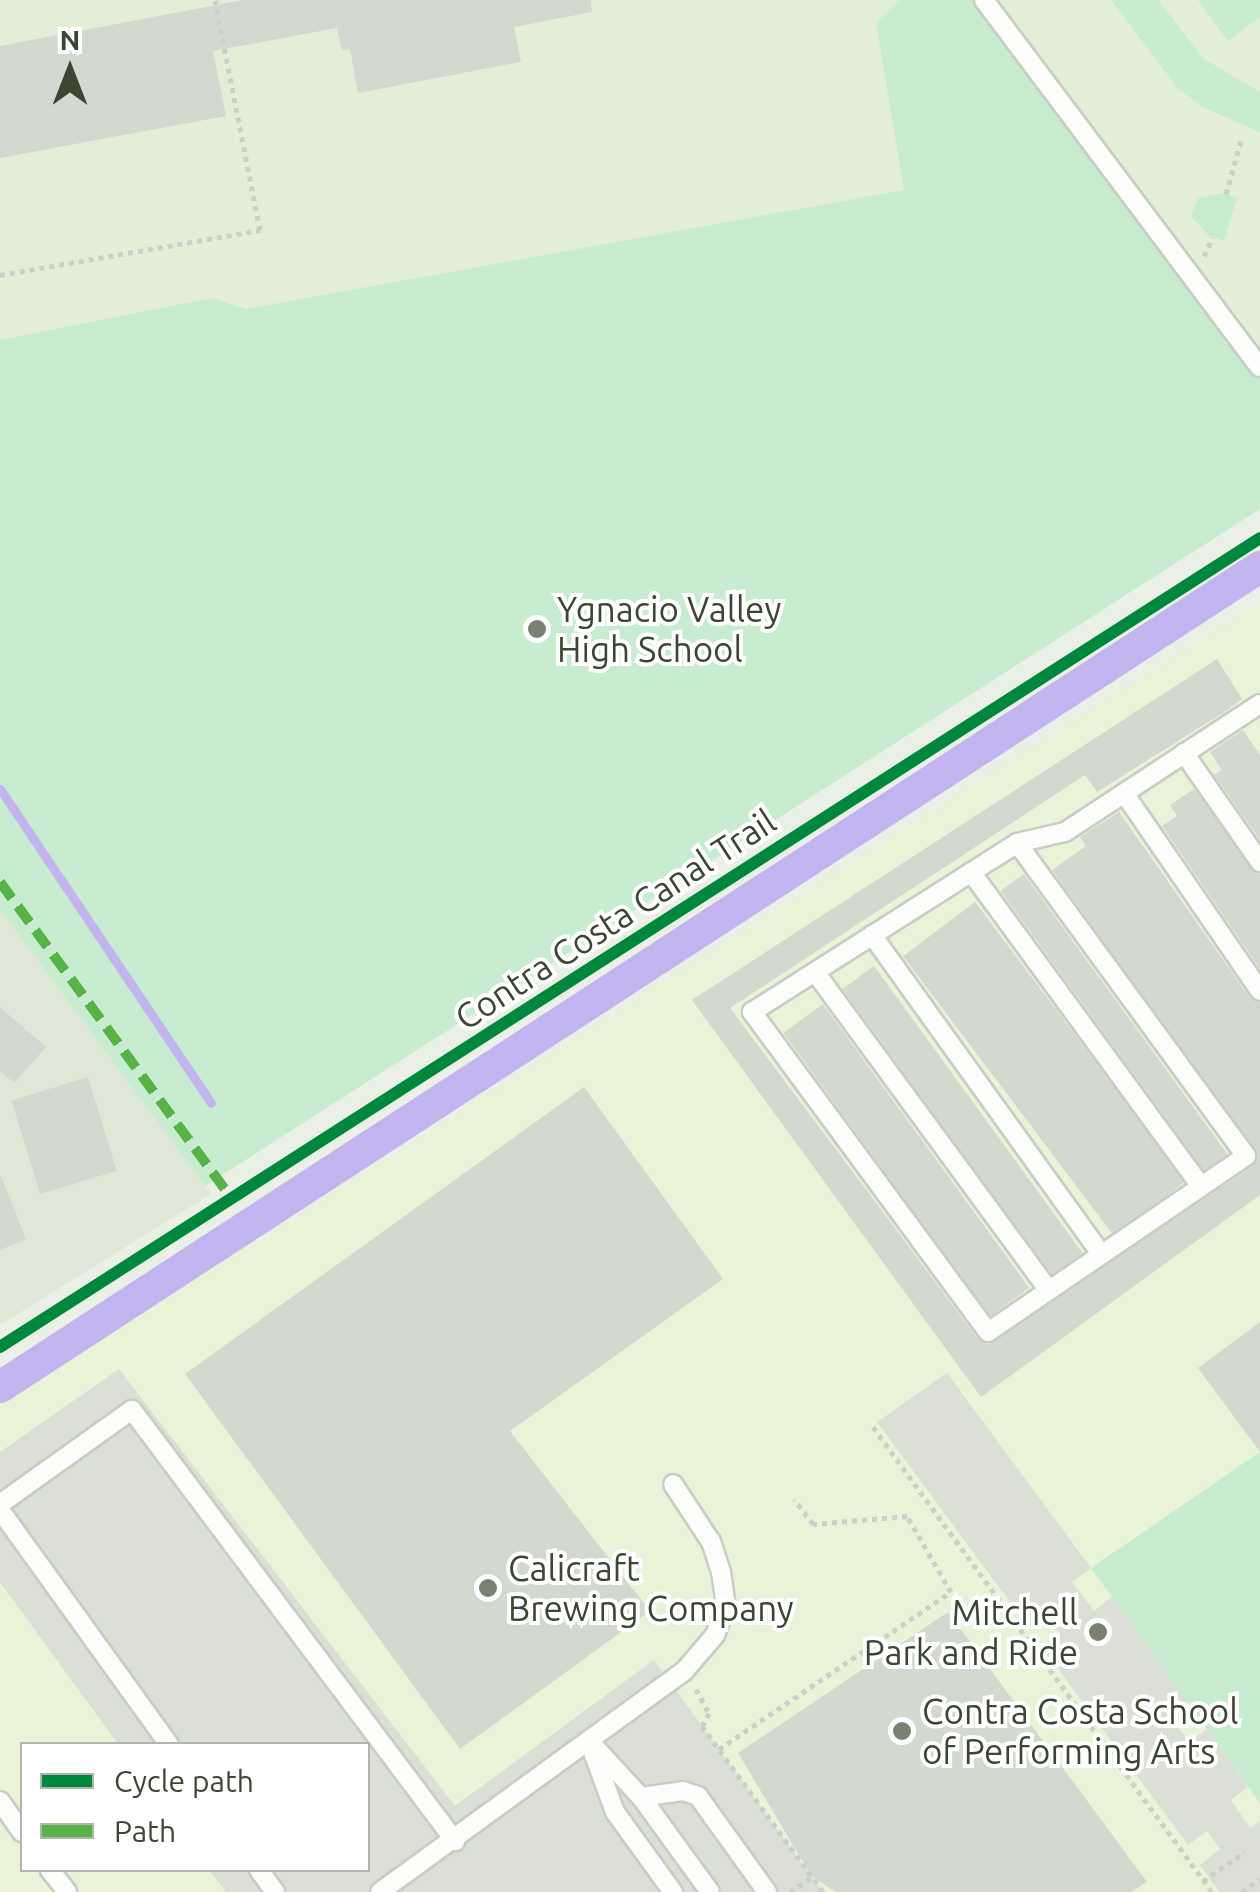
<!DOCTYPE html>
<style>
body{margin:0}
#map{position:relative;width:1260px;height:1892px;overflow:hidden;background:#ebf0e6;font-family:Ubuntu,sans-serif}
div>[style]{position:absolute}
.residential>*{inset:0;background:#dfe8d7}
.commercial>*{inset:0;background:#e8f3d8}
.education>*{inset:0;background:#e2eed8}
.green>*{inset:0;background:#c7eccf}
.parking>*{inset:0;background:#dbdfd6}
.stream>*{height:9px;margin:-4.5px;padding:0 4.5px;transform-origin:4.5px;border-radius:4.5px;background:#c2b5ef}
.canal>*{height:32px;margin:-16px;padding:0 16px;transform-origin:16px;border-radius:16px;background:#c2b5ef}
.building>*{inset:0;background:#d4d9cf;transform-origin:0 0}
.path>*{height:5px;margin-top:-2.5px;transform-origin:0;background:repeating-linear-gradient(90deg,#cdd0c9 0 5px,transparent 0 10px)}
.roads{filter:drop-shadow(2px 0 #c9cec3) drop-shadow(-2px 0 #c9cec3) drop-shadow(0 2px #c9cec3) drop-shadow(0 -2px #c9cec3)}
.service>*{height:18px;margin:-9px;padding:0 9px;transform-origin:9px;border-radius:9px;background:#fcfdfb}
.quiet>*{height:10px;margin-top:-5px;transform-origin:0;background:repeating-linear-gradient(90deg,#57b346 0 20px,transparent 0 30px)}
.cycleway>*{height:12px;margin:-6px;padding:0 6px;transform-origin:6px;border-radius:6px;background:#00873e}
.dots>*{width:28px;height:28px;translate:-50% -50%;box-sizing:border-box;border:5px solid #fff;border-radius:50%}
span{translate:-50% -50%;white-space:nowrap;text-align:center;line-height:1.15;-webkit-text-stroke:8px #fff;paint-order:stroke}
.poi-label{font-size:35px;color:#3d4533}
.left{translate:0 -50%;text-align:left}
.right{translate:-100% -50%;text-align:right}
.street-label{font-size:35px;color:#3d4533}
.legend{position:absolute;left:20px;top:1742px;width:350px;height:130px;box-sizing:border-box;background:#fff;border:2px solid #b1b5ad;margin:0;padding:12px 18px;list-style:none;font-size:30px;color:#3d4533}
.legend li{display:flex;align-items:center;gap:20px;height:50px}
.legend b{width:50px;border:2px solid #b1b5ad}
.north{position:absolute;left:20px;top:20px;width:100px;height:100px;-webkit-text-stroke:8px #fff;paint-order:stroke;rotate:0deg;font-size:28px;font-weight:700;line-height:40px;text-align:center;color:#3d4533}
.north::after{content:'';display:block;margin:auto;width:35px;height:45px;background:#3d4533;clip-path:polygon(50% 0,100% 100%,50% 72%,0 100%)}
</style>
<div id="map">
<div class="residential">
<div style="clip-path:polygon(0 909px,211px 1194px,0 1325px)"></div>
</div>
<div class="commercial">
<div style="clip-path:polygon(evenodd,1260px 602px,1260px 1892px,0 1892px,0 1405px,1260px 602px,22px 1744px,368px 1744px,368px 1870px,22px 1870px,22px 1744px)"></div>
</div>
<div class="education">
<div style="clip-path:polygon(0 0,1260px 0,1260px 509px,0 749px)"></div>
</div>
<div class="green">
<div style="clip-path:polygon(899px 0,979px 0,1260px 375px,1260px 509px,205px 1186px,0 909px,0 340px,212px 298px,246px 309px,904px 190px,876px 23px)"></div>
<div style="clip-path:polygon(1111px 0,1158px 0,1204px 59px,1260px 92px,1260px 132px,1202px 107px,1177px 87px)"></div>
<div style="clip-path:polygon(1198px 0,1260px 0,1260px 17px,1228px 41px)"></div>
<div style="clip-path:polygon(1223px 193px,1237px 198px,1224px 241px,1208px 235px,1191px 216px,1198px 198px)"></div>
<div style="clip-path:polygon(1260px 1452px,1260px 1803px,1091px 1568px)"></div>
</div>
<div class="parking">
<div style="clip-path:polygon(119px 1369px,455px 1806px,654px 1660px,823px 1892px,226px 1892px,209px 1870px,368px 1870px,368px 1744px,118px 1744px,0 1582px,0 1452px)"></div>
<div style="clip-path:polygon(947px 1373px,1091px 1568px,1072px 1582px,1094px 1611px,1112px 1597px,1187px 1701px,1169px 1715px,1189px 1742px,1207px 1729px,1248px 1787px,1231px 1800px,1250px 1828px,1260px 1821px,1260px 1892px,1219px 1892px,1200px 1865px,1220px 1849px,1207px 1831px,1188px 1845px,1042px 1647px,1060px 1634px,1049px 1617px,1030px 1629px,877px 1422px)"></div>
</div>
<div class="stream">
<div style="left:0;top:789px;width:378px;rotate:56.1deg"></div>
</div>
<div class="canal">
<div style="left:0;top:1387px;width:1503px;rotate:-33.06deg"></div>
</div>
<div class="building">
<div style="clip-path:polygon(243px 0,591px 0,592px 12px,514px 27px,521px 62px,358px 93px,350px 49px,342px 50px,337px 28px,213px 51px,226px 116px,0 158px,0 46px)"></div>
<div style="clip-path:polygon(1217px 659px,1242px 699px,1229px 709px,1097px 792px,1085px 775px,730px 1008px,978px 1339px,988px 1344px,1253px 1166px,1258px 1156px,1052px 870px,1086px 846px,1080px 837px,1119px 812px,1250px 998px,1260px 1003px,1260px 1195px,981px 1397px,692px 1000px)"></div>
<div style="clip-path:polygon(1243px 730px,1260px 755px,1260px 840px,1214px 775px,1222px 770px,1210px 752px)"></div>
<div style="clip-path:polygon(1194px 789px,1260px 874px,1260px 969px,1162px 826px,1177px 816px,1170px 805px)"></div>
<div style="left:1024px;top:874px;width:346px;height:29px;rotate:54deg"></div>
<div style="left:975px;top:902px;width:350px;height:90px;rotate:53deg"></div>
<div style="left:874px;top:966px;width:355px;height:39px;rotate:54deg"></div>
<div style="left:823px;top:1004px;width:351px;height:49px;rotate:54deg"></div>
<div style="clip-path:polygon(0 1007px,46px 1047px,14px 1083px,0 1071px)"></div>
<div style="left:88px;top:1077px;width:98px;height:80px;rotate:73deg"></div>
<div style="clip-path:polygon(584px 1087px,723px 1279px,510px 1431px,650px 1611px,460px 1749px,185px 1374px)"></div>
<div style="clip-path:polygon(1px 1176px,26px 1239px,0 1250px,0 1177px)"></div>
<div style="clip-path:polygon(1260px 1322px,1260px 1452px,1198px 1368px)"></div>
<div style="clip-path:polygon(948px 1612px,1147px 1882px,1131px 1892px,836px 1892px,812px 1877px,738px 1753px)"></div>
</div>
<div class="path">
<div style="left:1226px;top:194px;width:55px;rotate:-74.2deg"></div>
<div style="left:1204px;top:256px;width:21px;rotate:-65deg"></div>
<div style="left:0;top:275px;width:264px;rotate:-9.8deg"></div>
<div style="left:260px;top:230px;width:234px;rotate:-101.1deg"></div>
<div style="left:873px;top:1427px;width:575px;rotate:53.91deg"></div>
<div style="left:696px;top:1689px;width:27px;rotate:62deg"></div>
<div style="left:709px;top:1713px;width:15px;rotate:118deg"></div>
<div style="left:702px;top:1726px;width:205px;rotate:53.9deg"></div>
<div style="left:719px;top:1749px;width:280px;rotate:-34.1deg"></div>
<div style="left:951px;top:1592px;width:88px;rotate:-120.1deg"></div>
<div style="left:907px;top:1516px;width:94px;rotate:175.1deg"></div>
<div style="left:813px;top:1524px;width:31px;rotate:-127deg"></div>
<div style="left:1203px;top:1881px;width:51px;rotate:-34.6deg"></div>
<div style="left:790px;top:1892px;width:27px;rotate:-34deg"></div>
<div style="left:1242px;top:1892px;width:22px;rotate:-36deg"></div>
</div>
<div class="roads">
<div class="service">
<div style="left:984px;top:0;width:459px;rotate:53.1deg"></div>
<div style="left:1184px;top:753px;width:133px;rotate:55.1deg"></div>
<div style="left:1124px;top:793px;width:240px;rotate:55.5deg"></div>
<div style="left:1017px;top:843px;width:388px;rotate:53.8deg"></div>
<div style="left:1246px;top:1156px;width:312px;rotate:145.7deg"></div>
<div style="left:988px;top:1332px;width:398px;rotate:-126.4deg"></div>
<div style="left:752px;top:1012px;width:314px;rotate:-32.5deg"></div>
<div style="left:1017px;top:843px;width:49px;rotate:-12.9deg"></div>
<div style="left:1065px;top:832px;width:233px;rotate:-33.3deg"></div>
<div style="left:971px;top:872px;width:389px;rotate:53.8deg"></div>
<div style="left:872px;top:935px;width:393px;rotate:54.3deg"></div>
<div style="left:815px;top:972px;width:395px;rotate:53.7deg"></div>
<div style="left:0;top:1504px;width:162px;rotate:-35.5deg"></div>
<div style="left:132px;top:1410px;width:539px;rotate:53.15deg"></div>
<div style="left:0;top:1510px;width:289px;rotate:54.2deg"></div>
<div style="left:590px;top:1742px;width:75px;rotate:47.2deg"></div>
<div style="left:641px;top:1797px;width:117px;rotate:54deg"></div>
<div style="left:593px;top:1752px;width:64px;rotate:69.9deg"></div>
<div style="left:615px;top:1812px;width:99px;rotate:54.1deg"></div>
<div style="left:641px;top:1797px;width:42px;rotate:-8.1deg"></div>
<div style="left:683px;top:1791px;width:16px;rotate:18deg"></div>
<div style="left:698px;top:1796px;width:118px;rotate:54.3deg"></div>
<div style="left:0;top:1801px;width:38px;rotate:55deg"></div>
<div style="left:50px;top:1870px;width:28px;rotate:52deg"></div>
<div style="left:259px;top:1870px;width:27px;rotate:54deg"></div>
<div style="left:380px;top:1892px;width:377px;rotate:-36deg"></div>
<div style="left:685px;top:1670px;width:46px;rotate:-49.4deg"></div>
<div style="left:715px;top:1635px;width:30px;rotate:-69deg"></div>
<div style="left:726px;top:1607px;width:35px;rotate:-98deg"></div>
<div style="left:721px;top:1572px;width:32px;rotate:-108deg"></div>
<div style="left:711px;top:1542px;width:69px;rotate:-123.2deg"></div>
</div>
</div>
<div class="quiet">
<div style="left:0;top:882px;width:393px;rotate:53.8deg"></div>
</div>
<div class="cycleway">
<div style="left:0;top:1347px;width:1497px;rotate:-32.7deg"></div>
</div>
<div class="dots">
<div style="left:537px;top:629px;background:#7a8172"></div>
<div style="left:488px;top:1588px;background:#7a8172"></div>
<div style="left:1098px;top:1632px;background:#7a8172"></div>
<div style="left:902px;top:1731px;background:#7a8172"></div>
</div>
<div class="poi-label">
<span class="left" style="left:557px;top:629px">Ygnacio Valley<br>High School</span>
<span class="left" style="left:508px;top:1588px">Calicraft<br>Brewing Company</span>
<span class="right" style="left:1078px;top:1632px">Mitchell<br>Park and Ride</span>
<span class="left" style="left:922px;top:1731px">Contra Costa School<br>of Performing Arts</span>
</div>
<div class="street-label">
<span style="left:615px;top:919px;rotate:-33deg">Contra Costa Canal Trail</span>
</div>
<ul class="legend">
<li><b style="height:12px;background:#00873e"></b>Cycle path</li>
<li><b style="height:12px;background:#57b346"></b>Path</li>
</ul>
<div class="north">N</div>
</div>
